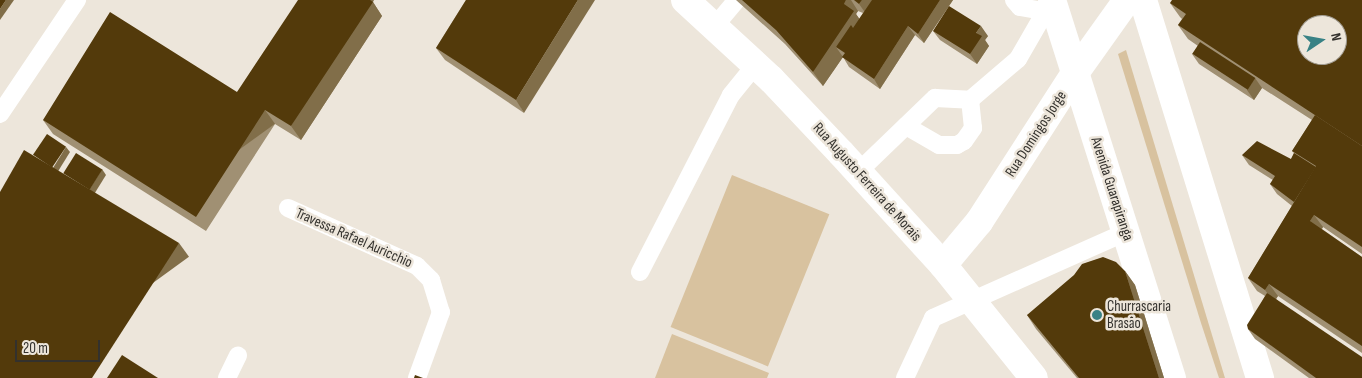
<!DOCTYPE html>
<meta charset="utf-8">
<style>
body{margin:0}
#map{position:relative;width:1362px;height:378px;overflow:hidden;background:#ede6db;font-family:"Sofia Sans Condensed",sans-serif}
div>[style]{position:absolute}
.green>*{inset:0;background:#d8c29f;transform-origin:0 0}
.lane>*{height:18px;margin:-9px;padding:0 9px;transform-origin:9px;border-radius:9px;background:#fff}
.street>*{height:28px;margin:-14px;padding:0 14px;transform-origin:14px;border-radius:14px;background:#fff}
.primary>*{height:28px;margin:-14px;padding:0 14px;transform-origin:14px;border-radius:14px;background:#fff}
.wall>*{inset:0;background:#a09073}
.shaded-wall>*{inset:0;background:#816e49;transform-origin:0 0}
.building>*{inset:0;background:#533a0b;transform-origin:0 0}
.dots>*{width:14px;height:14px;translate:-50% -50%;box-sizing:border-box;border:2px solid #ede6db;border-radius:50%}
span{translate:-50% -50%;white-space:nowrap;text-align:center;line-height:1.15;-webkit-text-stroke:5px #ede6db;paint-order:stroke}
.street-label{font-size:15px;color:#33312d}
.poi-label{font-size:15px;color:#33312d}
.left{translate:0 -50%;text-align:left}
.north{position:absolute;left:1297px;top:15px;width:50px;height:50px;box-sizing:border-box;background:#ede6db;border:1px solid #a39e95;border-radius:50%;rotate:78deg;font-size:14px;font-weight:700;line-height:20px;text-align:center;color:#33312d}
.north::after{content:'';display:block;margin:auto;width:18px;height:22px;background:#398285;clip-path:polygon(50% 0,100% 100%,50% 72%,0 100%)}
.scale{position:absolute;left:15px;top:340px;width:85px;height:22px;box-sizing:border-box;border:2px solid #33312d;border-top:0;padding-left:6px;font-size:15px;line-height:18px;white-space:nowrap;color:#33312d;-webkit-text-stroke:4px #ede6db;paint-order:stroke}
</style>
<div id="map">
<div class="green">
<div style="clip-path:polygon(1126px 50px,1225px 378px,1219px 378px,1201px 323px,1118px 54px)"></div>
<div style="left:732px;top:175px;width:105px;height:164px;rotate:22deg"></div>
<div style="clip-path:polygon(672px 334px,769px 373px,767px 378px,655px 378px)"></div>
</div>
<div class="lane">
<div style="left:1014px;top:0;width:9px;rotate:49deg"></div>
<div style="left:1020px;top:7px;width:36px;rotate:10deg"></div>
<div style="left:714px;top:27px;width:35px;rotate:-50deg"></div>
<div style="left:0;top:114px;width:138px;rotate:-56deg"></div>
<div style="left:906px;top:126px;width:38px;rotate:30deg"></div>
<div style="left:939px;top:145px;width:18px"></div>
<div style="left:957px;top:145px;width:8px;rotate:-30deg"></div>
<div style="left:964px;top:141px;width:16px;rotate:-55deg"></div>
<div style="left:973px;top:128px;width:28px;rotate:-96deg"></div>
<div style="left:858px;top:172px;width:107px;rotate:-43.9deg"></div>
<div style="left:935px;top:98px;width:35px;rotate:3deg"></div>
<div style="left:970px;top:100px;width:63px;rotate:-40.5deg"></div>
<div style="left:1018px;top:59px;width:54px;rotate:-60.1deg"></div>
<div style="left:288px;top:208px;width:141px;rotate:24.2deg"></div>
<div style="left:417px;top:266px;width:20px;rotate:45deg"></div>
<div style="left:431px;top:280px;width:34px;rotate:73deg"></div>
<div style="left:441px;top:312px;width:70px;rotate:110deg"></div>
<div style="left:640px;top:272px;width:199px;rotate:-62.8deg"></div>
<div style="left:731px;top:95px;width:38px;rotate:-51deg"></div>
<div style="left:227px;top:378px;width:25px;rotate:-64deg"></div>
<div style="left:905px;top:378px;width:66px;rotate:-65deg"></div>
<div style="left:933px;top:318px;width:211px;rotate:-24deg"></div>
</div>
<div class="street">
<div style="left:685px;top:0;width:117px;rotate:42.6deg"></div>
<div style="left:771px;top:79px;width:102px;rotate:46.6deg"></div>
<div style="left:841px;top:153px;width:151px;rotate:47.7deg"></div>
<div style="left:943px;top:265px;width:145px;rotate:51.2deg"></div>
<div style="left:943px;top:265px;width:56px;rotate:-50.1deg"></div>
<div style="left:979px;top:222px;width:177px;rotate:-57.2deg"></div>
<div style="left:1075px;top:73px;width:90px;rotate:-54.5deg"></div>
</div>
<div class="primary">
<div style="left:1052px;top:0;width:397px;rotate:72.4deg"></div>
<div style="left:1143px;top:0;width:396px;rotate:72.8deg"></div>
</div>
<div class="wall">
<div style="clip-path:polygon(466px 0,524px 113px,445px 60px,436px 48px)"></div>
<div style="clip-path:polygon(evenodd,736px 0,953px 0,924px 43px,915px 35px,880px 89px,849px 67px,843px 57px,823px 86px,785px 44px,736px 0,858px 11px,863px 13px,859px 19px,856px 14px,858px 11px)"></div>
<div style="clip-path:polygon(1362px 0,1362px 254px,1323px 227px,1322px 229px,1362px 257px,1362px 353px,1278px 296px,1276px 299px,1362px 378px,1309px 378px,1255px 339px,1248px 329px,1265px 296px,1257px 291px,1248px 278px,1292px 206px,1277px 194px,1270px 184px,1273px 180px,1249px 165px,1242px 155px,1291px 159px,1294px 153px,1292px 151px,1312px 120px,1262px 88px,1254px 100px,1199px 64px,1192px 54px,1198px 46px,1188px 39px,1178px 25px,1182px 19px,1180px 17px,1170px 3px)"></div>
<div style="clip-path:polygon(373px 2px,382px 16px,301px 140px,275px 124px,206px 231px,53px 134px,43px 120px,237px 92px)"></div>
<div style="clip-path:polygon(933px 31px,988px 36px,985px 40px,989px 46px,977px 64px,940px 40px)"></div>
<div style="clip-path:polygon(1125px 271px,1135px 285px,1164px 378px,1077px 378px,1036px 329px,1027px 315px)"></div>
</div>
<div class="shaded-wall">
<div style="clip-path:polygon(6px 0,14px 0,0 20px,0 9px)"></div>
<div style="clip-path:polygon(364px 0,374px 0,373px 2px,382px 16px,301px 140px,291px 126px)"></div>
<div style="clip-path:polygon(578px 0,595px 0,524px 113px,516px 100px)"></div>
<div style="clip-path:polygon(846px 0,851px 0,858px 11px,856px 14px,864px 25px,836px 47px,843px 57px,823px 86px,813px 72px,844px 4px)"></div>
<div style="clip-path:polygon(862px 0,881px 0,869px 18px,859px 4px)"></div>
<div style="clip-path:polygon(940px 0,953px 0,924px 43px,918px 34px)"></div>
<div style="clip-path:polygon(908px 26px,915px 35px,880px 89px,874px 79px)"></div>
<div style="clip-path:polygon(981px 26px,988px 36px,985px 40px,989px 46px,977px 64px,970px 54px,976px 33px)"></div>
<div style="clip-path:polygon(1255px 78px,1262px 88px,1254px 100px,1247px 90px)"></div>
<div style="left:265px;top:110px;width:17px;height:127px;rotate:54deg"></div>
<div style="clip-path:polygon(66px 147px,70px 152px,57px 173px,53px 168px)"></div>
<div style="clip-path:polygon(102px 169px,106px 175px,93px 196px,89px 190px)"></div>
<div style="clip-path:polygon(1314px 215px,1323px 227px,1318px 234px,1310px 221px)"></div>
<div style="left:179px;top:243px;width:17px;height:161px;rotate:54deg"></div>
<div style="clip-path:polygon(1125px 271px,1135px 285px,1164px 378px,1159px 378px)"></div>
<div style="clip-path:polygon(1269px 284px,1278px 296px,1274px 302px,1265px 290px)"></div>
</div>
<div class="building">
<div style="clip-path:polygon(0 0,6px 0,0 9px)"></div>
<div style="clip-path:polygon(298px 0,370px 0,373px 2px,291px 126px,265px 110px,196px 217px,43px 120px,110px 12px,237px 92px)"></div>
<div style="clip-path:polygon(466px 0,578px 0,516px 100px,436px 48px)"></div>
<div style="clip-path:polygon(742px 0,846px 0,844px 4px,854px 11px,813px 72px,776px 30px)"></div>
<div style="clip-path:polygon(854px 0,862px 0,859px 4px)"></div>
<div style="clip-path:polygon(872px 0,940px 0,918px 34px,908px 26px,874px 79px,842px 57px,845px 53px,836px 47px,851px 25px,853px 28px)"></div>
<div style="clip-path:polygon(evenodd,1172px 0,1362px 0,1362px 146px,1178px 25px,1186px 14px,1170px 3px,1172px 0,1307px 25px,1337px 25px,1337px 55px,1307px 55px,1307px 25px)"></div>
<div style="clip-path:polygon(949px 6px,981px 26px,976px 33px,982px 36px,970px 54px,933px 31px)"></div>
<div style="left:1200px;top:42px;width:66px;height:14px;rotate:33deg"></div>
<div style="clip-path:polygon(1315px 115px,1362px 146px,1362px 247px,1314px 215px,1310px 221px,1362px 257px,1362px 346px,1269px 284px,1265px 290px,1248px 278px,1316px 166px,1292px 151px)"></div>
<div style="left:47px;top:134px;width:23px;height:25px;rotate:34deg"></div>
<div style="clip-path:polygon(1257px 141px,1291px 159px,1294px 153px,1316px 167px,1294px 202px,1270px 184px,1275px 176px,1242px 155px)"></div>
<div style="clip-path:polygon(24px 150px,179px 243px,92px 378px,0 378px,0 192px)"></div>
<div style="left:76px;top:153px;width:31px;height:24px;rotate:32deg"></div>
<div style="clip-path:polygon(1103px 257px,1116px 262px,1125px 271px,1159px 378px,1079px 378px,1027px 315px,1074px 275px,1082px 264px)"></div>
<div style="clip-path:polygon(1267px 293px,1362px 357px,1362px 378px,1316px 378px,1248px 329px,1247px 325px)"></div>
<div style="clip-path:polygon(122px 355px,158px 378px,107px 378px)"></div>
<div style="clip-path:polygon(415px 375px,423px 378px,414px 378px)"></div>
</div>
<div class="dots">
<div style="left:1097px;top:315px;background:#398285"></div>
</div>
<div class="street-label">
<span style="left:1036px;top:134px;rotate:-57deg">Rua Domingos Jorge</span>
<span style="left:867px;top:182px;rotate:48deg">Rua Augusto Ferreira de Morais</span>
<span style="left:1112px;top:189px;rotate:72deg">Avenida Guarapiranga</span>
<span style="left:354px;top:238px;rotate:24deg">Travessa Rafael Auricchio</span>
</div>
<div class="poi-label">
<span class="left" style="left:1107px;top:315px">Churrascaria<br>Brasão</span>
</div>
<div class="north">N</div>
<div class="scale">20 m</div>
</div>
